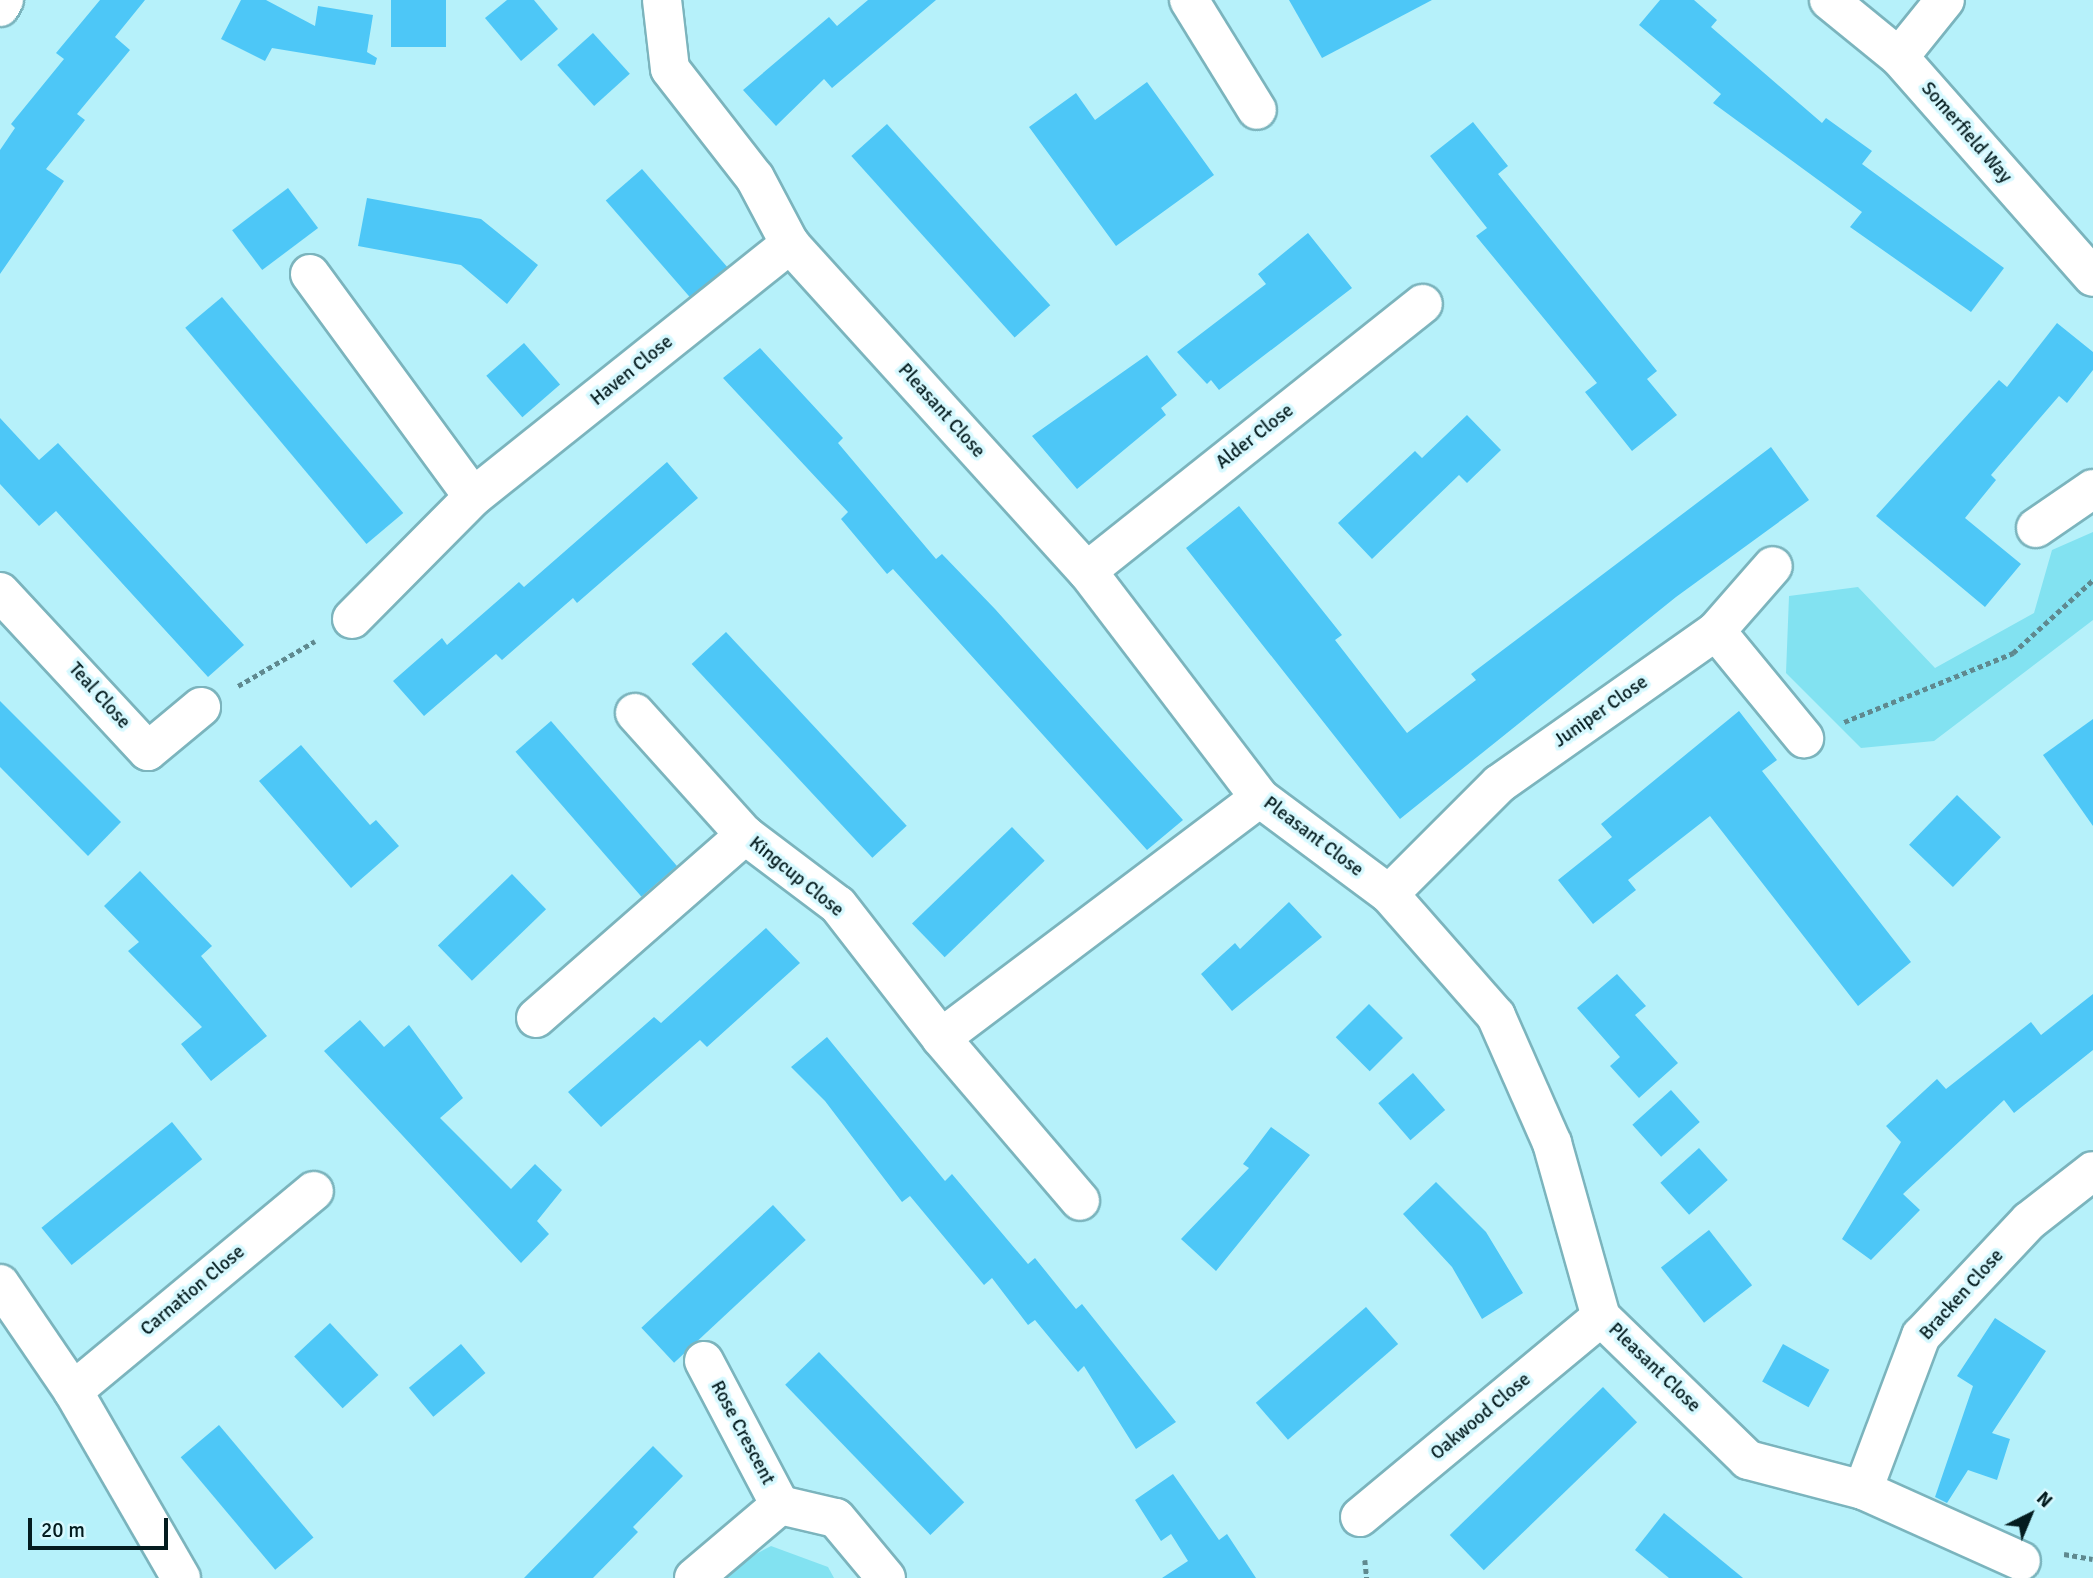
<!DOCTYPE html>
<style>
body{margin:0}
#map{position:relative;width:2093px;height:1578px;overflow:hidden;background:#b6f1fa;font-family:Signika,sans-serif}
div>[style]{position:absolute}
.green>*{inset:0;background:#82e2f1}
.building>*{inset:0;background:#4dc7f7;transform-origin:0 0}
.path>*{height:4.5px;margin-top:-2.25px;transform-origin:0;background:repeating-linear-gradient(90deg,#5f898f 0 5px,transparent 0 8.5px)}
.roads{filter:drop-shadow(2px 0 #7bb4bd) drop-shadow(-2px 0 #7bb4bd) drop-shadow(0 2px #7bb4bd) drop-shadow(0 -2px #7bb4bd)}
.minor>*{height:38px;margin:-19px;padding:0 19px;transform-origin:19px;border-radius:19px;background:#fff}
span{translate:-50% -50%;white-space:nowrap;text-align:center;line-height:1.15;-webkit-text-stroke:7px #d7f9ff;paint-order:stroke}
.street-label{font-size:19px;color:#041c1f}
.north{position:absolute;left:1995px;top:1480px;width:70px;height:70px;-webkit-text-stroke:5px #d7f9ff;paint-order:stroke;rotate:43deg;font-size:19px;font-weight:700;line-height:28px;text-align:center;color:#041c1f}
.north::after{content:'';display:block;margin:auto;width:24px;height:32px;background:#041c1f;clip-path:polygon(50% 0,100% 100%,50% 72%,0 100%)}
.scale{position:absolute;left:28px;top:1518px;width:140px;height:32px;box-sizing:border-box;border:4px solid #041c1f;border-top:0;padding-left:9px;font-size:21px;line-height:24px;white-space:nowrap;color:#041c1f;-webkit-text-stroke:5px #d7f9ff;paint-order:stroke}
</style>
<div id="map">
<div class="green">
<div style="clip-path:polygon(2093px 532px,2093px 620px,1934px 741px,1861px 748px,1786px 673px,1789px 596px,1858px 587px,1935px 668px,2034px 613px,2052px 550px)"></div>
<div style="clip-path:polygon(771px 1546px,828px 1567px,834px 1578px,711px 1578px)"></div>
</div>
<div class="building">
<div style="clip-path:polygon(100px 0,145px 0,115px 37px,130px 50px,77px 114px,85px 120px,46px 169px,64px 181px,0 274px,0 150px,15px 128px,11px 124px,64px 59px,56px 53px)"></div>
<div style="clip-path:polygon(241px 0,266px 0,315px 26px,318px 6px,373px 15px,367px 52px,377px 58px,375px 65px,272px 48px,265px 61px,221px 39px)"></div>
<div style="left:391px;top:0;width:55px;height:47px"></div>
<div style="clip-path:polygon(507px 0,534px 0,558px 29px,521px 61px,485px 18px)"></div>
<div style="clip-path:polygon(868px 0,936px 0,832px 88px,824px 79px,776px 126px,743px 90px,829px 17px,837px 26px)"></div>
<div style="clip-path:polygon(1289px 0,1432px 0,1322px 58px)"></div>
<div style="clip-path:polygon(1660px 0,1694px 0,1717px 20px,1711px 27px,1822px 123px,1826px 118px,1872px 151px,1862px 164px,2004px 268px,1971px 312px,1850px 227px,1862px 212px,1713px 103px,1721px 94px,1639px 25px)"></div>
<div style="left:593px;top:33px;width:55px;height:48px;rotate:48deg"></div>
<div style="clip-path:polygon(1147px 82px,1214px 175px,1116px 246px,1029px 127px,1076px 93px,1095px 120px)"></div>
<div style="clip-path:polygon(1473px 122px,1508px 166px,1498px 174px,1657px 371px,1647px 379px,1677px 415px,1632px 451px,1585px 392px,1597px 383px,1476px 236px,1487px 228px,1430px 156px)"></div>
<div style="left:887px;top:124px;width:244px;height:48px;rotate:48deg"></div>
<div style="left:642px;top:169px;width:130px;height:48px;rotate:49deg"></div>
<div style="left:288px;top:188px;width:50px;height:70px;rotate:53deg"></div>
<div style="clip-path:polygon(367px 198px,481px 219px,538px 265px,507px 304px,461px 265px,358px 246px)"></div>
<div style="clip-path:polygon(1308px 233px,1352px 288px,1219px 390px,1211px 380px,1207px 384px,1177px 352px,1266px 284px,1258px 274px)"></div>
<div style="left:222px;top:297px;width:282px;height:48px;rotate:50deg"></div>
<div style="clip-path:polygon(2057px 323px,2093px 352px,2093px 370px,2067px 403px,2059px 396px,1991px 475px,1996px 480px,1965px 518px,2021px 564px,1985px 607px,1876px 516px,1999px 380px,2007px 387px)"></div>
<div style="left:524px;top:343px;width:55px;height:50px;rotate:49deg"></div>
<div style="clip-path:polygon(760px 348px,843px 438px,838px 443px,936px 559px,942px 554px,995px 609px,1183px 820px,1147px 850px,893px 569px,887px 574px,841px 519px,848px 512px,723px 378px)"></div>
<div style="clip-path:polygon(1147px 355px,1177px 395px,1161px 408px,1166px 415px,1077px 489px,1032px 436px)"></div>
<div style="clip-path:polygon(1467px 415px,1501px 450px,1467px 483px,1459px 475px,1372px 559px,1338px 523px,1415px 451px,1422px 458px)"></div>
<div style="clip-path:polygon(0 418px,39px 460px,58px 443px,244px 645px,208px 677px,56px 511px,39px 526px,0 484px)"></div>
<div style="clip-path:polygon(1771px 447px,1809px 500px,1676px 597px,1400px 819px,1186px 548px,1239px 506px,1342px 635px,1335px 640px,1407px 733px,1476px 680px,1471px 674px)"></div>
<div style="clip-path:polygon(667px 462px,698px 498px,577px 603px,573px 598px,502px 660px,496px 654px,424px 716px,393px 681px,442px 638px,447px 645px,519px 582px,524px 587px)"></div>
<div style="left:726px;top:632px;width:265px;height:47px;rotate:47deg"></div>
<div style="clip-path:polygon(0 701px,121px 822px,88px 856px,0 767px)"></div>
<div style="clip-path:polygon(1739px 711px,1777px 760px,1762px 771px,1911px 962px,1858px 1006px,1710px 816px,1628px 880px,1636px 890px,1593px 924px,1558px 880px,1612px 837px,1601px 824px)"></div>
<div style="clip-path:polygon(2093px 719px,2093px 826px,2043px 755px)"></div>
<div style="left:551px;top:721px;width:192px;height:47px;rotate:49deg"></div>
<div style="clip-path:polygon(301px 745px,370px 825px,376px 820px,399px 846px,351px 888px,259px 781px)"></div>
<div style="left:1957px;top:795px;width:61px;height:69px;rotate:44deg"></div>
<div style="left:1012px;top:827px;width:47px;height:139px;rotate:46deg"></div>
<div style="clip-path:polygon(140px 871px,212px 946px,201px 956px,267px 1036px,211px 1081px,181px 1044px,202px 1027px,128px 951px,139px 942px,104px 906px)"></div>
<div style="left:512px;top:874px;width:49px;height:103px;rotate:46deg"></div>
<div style="clip-path:polygon(1289px 902px,1322px 937px,1232px 1011px,1201px 974px,1235px 943px,1240px 949px)"></div>
<div style="clip-path:polygon(766px 928px,800px 963px,707px 1047px,700px 1040px,601px 1127px,568px 1092px,654px 1017px,661px 1023px)"></div>
<div style="clip-path:polygon(1617px 974px,1646px 1006px,1635px 1015px,1678px 1063px,1639px 1098px,1610px 1066px,1620px 1057px,1577px 1008px)"></div>
<div style="clip-path:polygon(2093px 994px,2093px 1050px,2014px 1113px,2004px 1100px,1903px 1194px,1920px 1210px,1871px 1260px,1842px 1239px,1901px 1142px,1886px 1126px,1937px 1079px,1946px 1089px,2031px 1022px,2041px 1035px)"></div>
<div style="left:1369px;top:1004px;width:48px;height:47px;rotate:45deg"></div>
<div style="clip-path:polygon(360px 1020px,384px 1047px,409px 1025px,463px 1098px,440px 1118px,511px 1189px,535px 1164px,562px 1190px,537px 1221px,549px 1234px,521px 1263px,324px 1051px)"></div>
<div style="clip-path:polygon(827px 1037px,945px 1181px,952px 1174px,1028px 1264px,1035px 1258px,1076px 1309px,1082px 1304px,1176px 1422px,1136px 1449px,1084px 1366px,1078px 1372px,1035px 1320px,1028px 1325px,992px 1278px,984px 1285px,910px 1196px,902px 1202px,825px 1101px,791px 1067px)"></div>
<div style="left:1413px;top:1073px;width:49px;height:46px;rotate:49deg"></div>
<div style="left:1671px;top:1090px;width:43px;height:52px;rotate:48deg"></div>
<div style="left:172px;top:1122px;width:48px;height:168px;rotate:51deg"></div>
<div style="clip-path:polygon(1271px 1127px,1310px 1155px,1216px 1271px,1181px 1239px,1249px 1168px,1243px 1164px)"></div>
<div style="left:1699px;top:1148px;width:43px;height:52px;rotate:48deg"></div>
<div style="clip-path:polygon(1436px 1182px,1486px 1232px,1523px 1293px,1482px 1319px,1452px 1267px,1403px 1214px)"></div>
<div style="left:773px;top:1205px;width:48px;height:180px;rotate:47deg"></div>
<div style="left:1709px;top:1230px;width:70px;height:61px;rotate:52deg"></div>
<div style="left:1366px;top:1307px;width:49px;height:146px;rotate:49deg"></div>
<div style="clip-path:polygon(1995px 1318px,2046px 1351px,1992px 1433px,2010px 1439px,1997px 1480px,1968px 1470px,1947px 1503px,1935px 1497px,1973px 1386px,1957px 1376px)"></div>
<div style="left:330px;top:1323px;width:71px;height:49px;rotate:47deg"></div>
<div style="left:461px;top:1344px;width:38px;height:68px;rotate:50deg"></div>
<div style="left:1783px;top:1344px;width:53px;height:43px;rotate:29deg"></div>
<div style="left:819px;top:1352px;width:209px;height:47px;rotate:46deg"></div>
<div style="left:1603px;top:1387px;width:49px;height:213px;rotate:46deg"></div>
<div style="left:219px;top:1425px;width:147px;height:50px;rotate:50deg"></div>
<div style="clip-path:polygon(653px 1446px,683px 1476px,633px 1527px,638px 1532px,593px 1578px,524px 1578px)"></div>
<div style="clip-path:polygon(1173px 1474px,1219px 1540px,1227px 1534px,1256px 1578px,1162px 1578px,1188px 1561px,1171px 1534px,1161px 1541px,1135px 1500px)"></div>
<div style="clip-path:polygon(1664px 1513px,1743px 1578px,1669px 1578px,1635px 1550px)"></div>
</div>
<div class="path">
<div style="left:238px;top:686px;width:89px;rotate:-30.3deg"></div>
<div style="left:1844px;top:722px;width:183px;rotate:-22.2deg"></div>
<div style="left:2013px;top:653px;width:108px;rotate:-42.4deg"></div>
<div style="left:2064px;top:1554px;width:29px;rotate:10deg"></div>
<div style="left:1365px;top:1560px;width:18px;rotate:84deg"></div>
</div>
<div class="roads">
<div class="minor">
<div style="left:662px;top:0;width:69px;rotate:83.4deg"></div>
<div style="left:670px;top:69px;width:138px;rotate:52.1deg"></div>
<div style="left:755px;top:178px;width:75px;rotate:62.1deg"></div>
<div style="left:790px;top:244px;width:442px;rotate:47.8deg"></div>
<div style="left:1087px;top:571px;width:285px;rotate:52.7deg"></div>
<div style="left:1260px;top:798px;width:161px;rotate:36.7deg"></div>
<div style="left:1389px;top:894px;width:162px;rotate:48.7deg"></div>
<div style="left:1496px;top:1016px;width:139px;rotate:66.2deg"></div>
<div style="left:1552px;top:1143px;width:181px;rotate:74.3deg"></div>
<div style="left:1601px;top:1317px;width:205px;rotate:44.2deg"></div>
<div style="left:1748px;top:1460px;width:119px;rotate:14.6deg"></div>
<div style="left:1863px;top:1490px;width:173px;rotate:24.2deg"></div>
<div style="left:1189px;top:0;width:129px;rotate:58.3deg"></div>
<div style="left:1829px;top:0;width:90px;rotate:39.2deg"></div>
<div style="left:1899px;top:57px;width:293px;rotate:48.6deg"></div>
<div style="left:0;top:7px;width:8px;rotate:-60deg"></div>
<div style="left:1899px;top:57px;width:73px;rotate:-51.1deg"></div>
<div style="left:310px;top:274px;width:276px;rotate:53.8deg"></div>
<div style="left:2036px;top:528px;width:69px;rotate:-34.4deg"></div>
<div style="left:1087px;top:571px;width:429px;rotate:-38.5deg"></div>
<div style="left:0;top:592px;width:217px;rotate:47.1deg"></div>
<div style="left:148px;top:751px;width:69px;rotate:-39.7deg"></div>
<div style="left:352px;top:619px;width:172px;rotate:-45.2deg"></div>
<div style="left:473px;top:497px;width:406px;rotate:-38.6deg"></div>
<div style="left:1716px;top:631px;width:86px;rotate:-48.8deg"></div>
<div style="left:635px;top:713px;width:164px;rotate:48deg"></div>
<div style="left:745px;top:835px;width:116px;rotate:37deg"></div>
<div style="left:838px;top:905px;width:168px;rotate:52.2deg"></div>
<div style="left:941px;top:1038px;width:399px;rotate:-37deg"></div>
<div style="left:1389px;top:894px;width:156px;rotate:-45deg"></div>
<div style="left:1499px;top:784px;width:266px;rotate:-35.2deg"></div>
<div style="left:1716px;top:631px;width:139px;rotate:50.6deg"></div>
<div style="left:536px;top:1018px;width:278px;rotate:-41.2deg"></div>
<div style="left:941px;top:1038px;width:214px;rotate:49.5deg"></div>
<div style="left:0;top:1284px;width:130px;rotate:55.7deg"></div>
<div style="left:73px;top:1391px;width:216px;rotate:60deg"></div>
<div style="left:704px;top:1361px;width:163px;rotate:62.2deg"></div>
<div style="left:73px;top:1391px;width:313px;rotate:-39.7deg"></div>
<div style="left:1863px;top:1490px;width:165px;rotate:-69.4deg"></div>
<div style="left:1921px;top:1336px;width:158px;rotate:-46.8deg"></div>
<div style="left:2029px;top:1221px;width:81px;rotate:-38deg"></div>
<div style="left:1360px;top:1517px;width:313px;rotate:-39.7deg"></div>
<div style="left:694px;top:1578px;width:113px;rotate:-40.3deg"></div>
<div style="left:780px;top:1505px;width:57px;rotate:13.1deg"></div>
<div style="left:836px;top:1518px;width:78px;rotate:50.2deg"></div>
</div>
</div>
<div class="street-label">
<span style="left:1966px;top:133px;rotate:49deg">Somerfield Way</span>
<span style="left:632px;top:371px;rotate:-39deg">Haven Close</span>
<span style="left:941px;top:411px;rotate:48deg">Pleasant Close</span>
<span style="left:1255px;top:437px;rotate:-38deg">Alder Close</span>
<span style="left:99px;top:696px;rotate:48deg">Teal Close</span>
<span style="left:1601px;top:712px;rotate:-35deg">Juniper Close</span>
<span style="left:1313px;top:837px;rotate:37deg">Pleasant Close</span>
<span style="left:796px;top:877px;rotate:39deg">Kingcup Close</span>
<span style="left:193px;top:1291px;rotate:-40deg">Carnation Close</span>
<span style="left:1962px;top:1295px;rotate:-48deg">Bracken Close</span>
<span style="left:1654px;top:1368px;rotate:44deg">Pleasant Close</span>
<span style="left:1481px;top:1417px;rotate:-40deg">Oakwood Close</span>
<span style="left:742px;top:1433px;rotate:62deg">Rose Crescent</span>
</div>
<div class="north">N</div>
<div class="scale">20 m</div>
</div>
